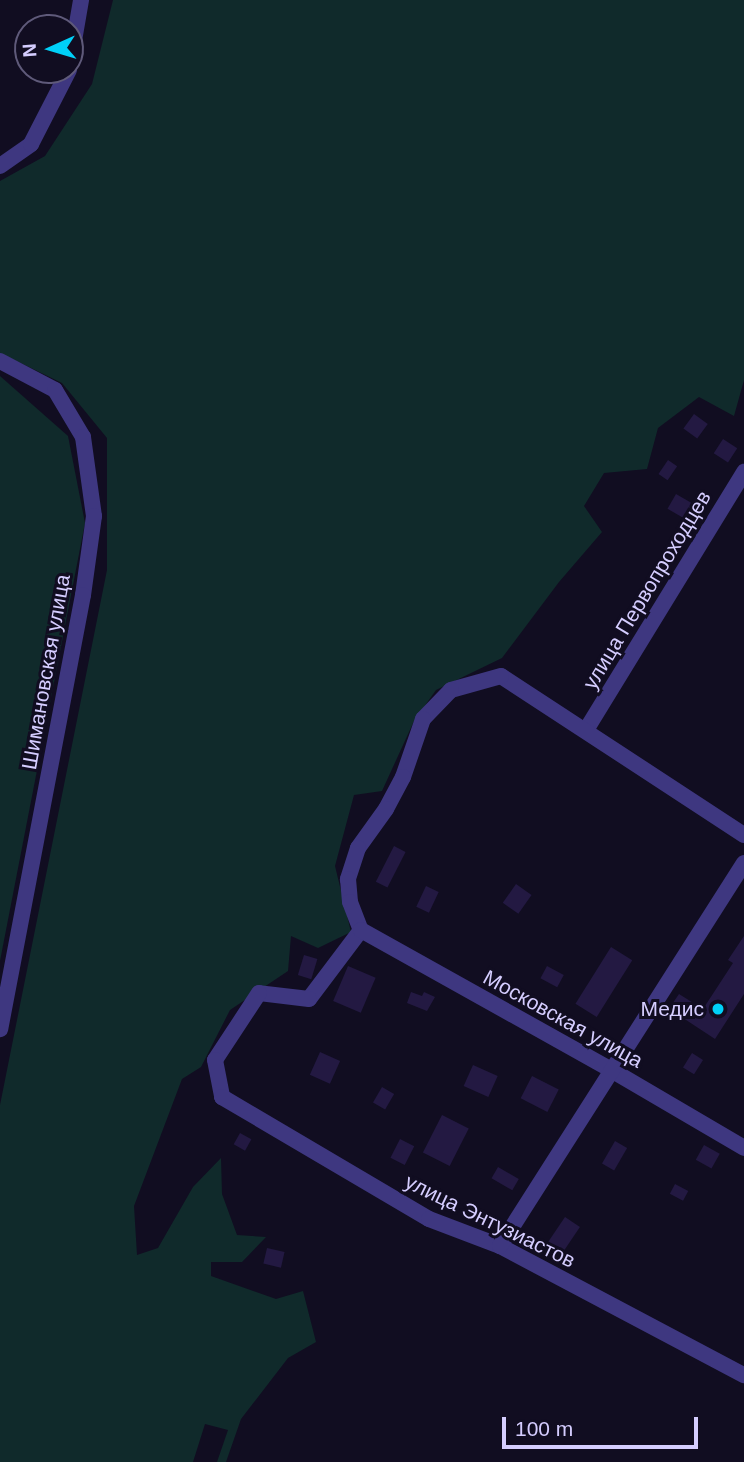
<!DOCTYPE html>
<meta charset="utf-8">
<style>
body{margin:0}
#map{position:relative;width:744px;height:1462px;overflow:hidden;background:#110d21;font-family:Helvetica,sans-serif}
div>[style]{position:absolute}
.green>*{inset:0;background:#102a2b}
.building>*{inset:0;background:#231942;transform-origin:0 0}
.street>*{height:16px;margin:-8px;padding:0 8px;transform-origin:8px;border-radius:8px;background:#3e3780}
.dots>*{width:19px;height:19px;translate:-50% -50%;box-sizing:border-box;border:4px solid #110d21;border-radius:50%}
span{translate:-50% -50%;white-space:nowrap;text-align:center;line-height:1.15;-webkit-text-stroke:6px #110d21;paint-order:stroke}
.street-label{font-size:21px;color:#d5cdff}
.poi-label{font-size:21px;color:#d5cdff}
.right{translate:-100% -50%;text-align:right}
.north{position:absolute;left:14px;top:14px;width:70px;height:70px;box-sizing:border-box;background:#110d21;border:2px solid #5f5a7a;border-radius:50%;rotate:266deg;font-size:19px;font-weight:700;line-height:28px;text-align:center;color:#d5cdff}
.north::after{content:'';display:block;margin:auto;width:24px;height:32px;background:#00d0f8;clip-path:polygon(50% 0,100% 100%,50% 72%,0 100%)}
.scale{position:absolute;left:502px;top:1417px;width:196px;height:32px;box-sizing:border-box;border:4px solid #d5cdff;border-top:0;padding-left:9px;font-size:21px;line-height:24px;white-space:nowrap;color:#d5cdff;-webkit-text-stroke:5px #110d21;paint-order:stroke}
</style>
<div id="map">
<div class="green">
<div style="clip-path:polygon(113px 0,744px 0,744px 380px,734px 416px,699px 397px,658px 428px,647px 469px,604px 473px,584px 506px,602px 532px,559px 582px,502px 658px,436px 690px,414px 721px,382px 791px,354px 795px,335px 866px,351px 932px,318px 948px,291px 936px,288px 971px,230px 1010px,201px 1067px,182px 1079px,134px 1206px,137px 1255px,158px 1248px,193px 1187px,221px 1158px,222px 1194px,237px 1235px,266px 1237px,242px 1262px,211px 1262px,211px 1276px,276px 1299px,303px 1291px,316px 1342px,288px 1358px,241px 1419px,226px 1462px,217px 1462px,228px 1430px,205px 1424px,193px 1462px,0 1462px,0 1105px,107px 570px,107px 438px,62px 383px,0 353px,0 181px,45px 156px,92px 84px)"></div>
<div style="clip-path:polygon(0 376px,68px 436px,85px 523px,0 961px)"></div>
</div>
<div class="building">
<div style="left:694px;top:414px;width:17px;height:18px;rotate:36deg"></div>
<div style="left:723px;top:439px;width:17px;height:17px;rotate:33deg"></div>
<div style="left:668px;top:460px;width:11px;height:17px;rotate:34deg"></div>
<div style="left:676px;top:494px;width:22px;height:17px;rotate:30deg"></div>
<div style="left:394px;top:846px;width:13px;height:40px;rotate:27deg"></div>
<div style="left:516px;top:884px;width:19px;height:23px;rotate:35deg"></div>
<div style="left:426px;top:886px;width:14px;height:23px;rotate:25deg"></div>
<div style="clip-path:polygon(744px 936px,744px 994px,715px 1039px,680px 1016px,678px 1020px,666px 1013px,679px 994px,703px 1009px,733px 963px,728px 960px)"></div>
<div style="left:611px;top:947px;width:25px;height:67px;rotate:32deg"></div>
<div style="left:304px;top:955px;width:14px;height:21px;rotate:17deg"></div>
<div style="left:348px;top:966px;width:30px;height:38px;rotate:23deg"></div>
<div style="left:547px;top:966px;width:19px;height:14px;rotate:28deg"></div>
<div style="clip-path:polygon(411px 992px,422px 996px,424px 992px,435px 997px,427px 1011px,407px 1003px)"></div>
<div style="left:320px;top:1052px;width:22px;height:25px;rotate:24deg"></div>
<div style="left:692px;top:1053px;width:13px;height:17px;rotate:32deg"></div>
<div style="left:473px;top:1065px;width:27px;height:23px;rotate:24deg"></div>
<div style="left:532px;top:1076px;width:30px;height:25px;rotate:27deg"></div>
<div style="left:382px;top:1087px;width:14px;height:18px;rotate:30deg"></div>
<div style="left:442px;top:1115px;width:30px;height:42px;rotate:27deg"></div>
<div style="left:240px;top:1133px;width:13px;height:13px;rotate:29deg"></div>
<div style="left:400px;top:1139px;width:16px;height:21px;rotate:27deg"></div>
<div style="left:615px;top:1141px;width:14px;height:26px;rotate:30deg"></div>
<div style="left:704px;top:1145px;width:18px;height:17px;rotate:29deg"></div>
<div style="left:498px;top:1167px;width:24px;height:13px;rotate:30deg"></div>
<div style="left:675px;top:1184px;width:15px;height:11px;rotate:28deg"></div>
<div style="left:565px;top:1217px;width:18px;height:32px;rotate:34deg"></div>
<div style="left:267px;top:1248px;width:18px;height:16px;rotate:13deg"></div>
</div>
<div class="street">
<div style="left:70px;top:64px;width:65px;rotate:-80.2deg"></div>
<div style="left:0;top:166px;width:38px;rotate:-35deg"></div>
<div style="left:31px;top:144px;width:83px;rotate:-62.8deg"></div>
<div style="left:0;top:361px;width:62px;rotate:27.8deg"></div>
<div style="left:55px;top:390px;width:55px;rotate:59.2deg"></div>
<div style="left:83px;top:437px;width:80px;rotate:82.1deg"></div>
<div style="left:94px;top:516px;width:80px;rotate:97.9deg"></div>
<div style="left:83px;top:595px;width:442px;rotate:100.8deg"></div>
<div style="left:586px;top:730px;width:303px;rotate:-58.5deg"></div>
<div style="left:744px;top:835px;width:290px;rotate:-146.8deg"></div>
<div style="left:501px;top:676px;width:52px;rotate:164.4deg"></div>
<div style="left:451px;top:690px;width:40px;rotate:134deg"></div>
<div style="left:423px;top:719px;width:61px;rotate:109deg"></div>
<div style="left:403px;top:777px;width:36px;rotate:118deg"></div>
<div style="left:386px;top:809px;width:48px;rotate:125.7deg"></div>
<div style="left:358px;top:848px;width:33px;rotate:108deg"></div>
<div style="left:348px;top:879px;width:23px;rotate:85deg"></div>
<div style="left:350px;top:902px;width:30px;rotate:69deg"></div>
<div style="left:361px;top:930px;width:86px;rotate:127deg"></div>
<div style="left:309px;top:999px;width:50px;rotate:-173.2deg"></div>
<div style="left:259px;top:993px;width:80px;rotate:123.3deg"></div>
<div style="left:215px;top:1060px;width:38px;rotate:79deg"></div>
<div style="left:222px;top:1097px;width:240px;rotate:30.5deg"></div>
<div style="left:429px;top:1219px;width:76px;rotate:20.8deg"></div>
<div style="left:500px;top:1246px;width:276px;rotate:27.9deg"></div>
<div style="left:361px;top:930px;width:289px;rotate:29.2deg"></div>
<div style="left:613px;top:1071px;width:152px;rotate:30.4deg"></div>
<div style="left:500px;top:1246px;width:454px;rotate:-57.5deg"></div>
</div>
<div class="dots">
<div style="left:718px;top:1009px;background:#00d0f8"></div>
</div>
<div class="street-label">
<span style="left:647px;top:590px;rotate:-59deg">улица Первопроходцев</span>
<span style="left:46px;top:672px;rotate:-80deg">Шимановская улица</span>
<span style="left:563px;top:1019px;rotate:29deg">Московская улица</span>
<span style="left:490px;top:1221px;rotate:26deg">улица Энтузиастов</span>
</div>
<div class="poi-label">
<span class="right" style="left:704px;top:1009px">Медис</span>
</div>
<div class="north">N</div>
<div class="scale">100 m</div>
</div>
